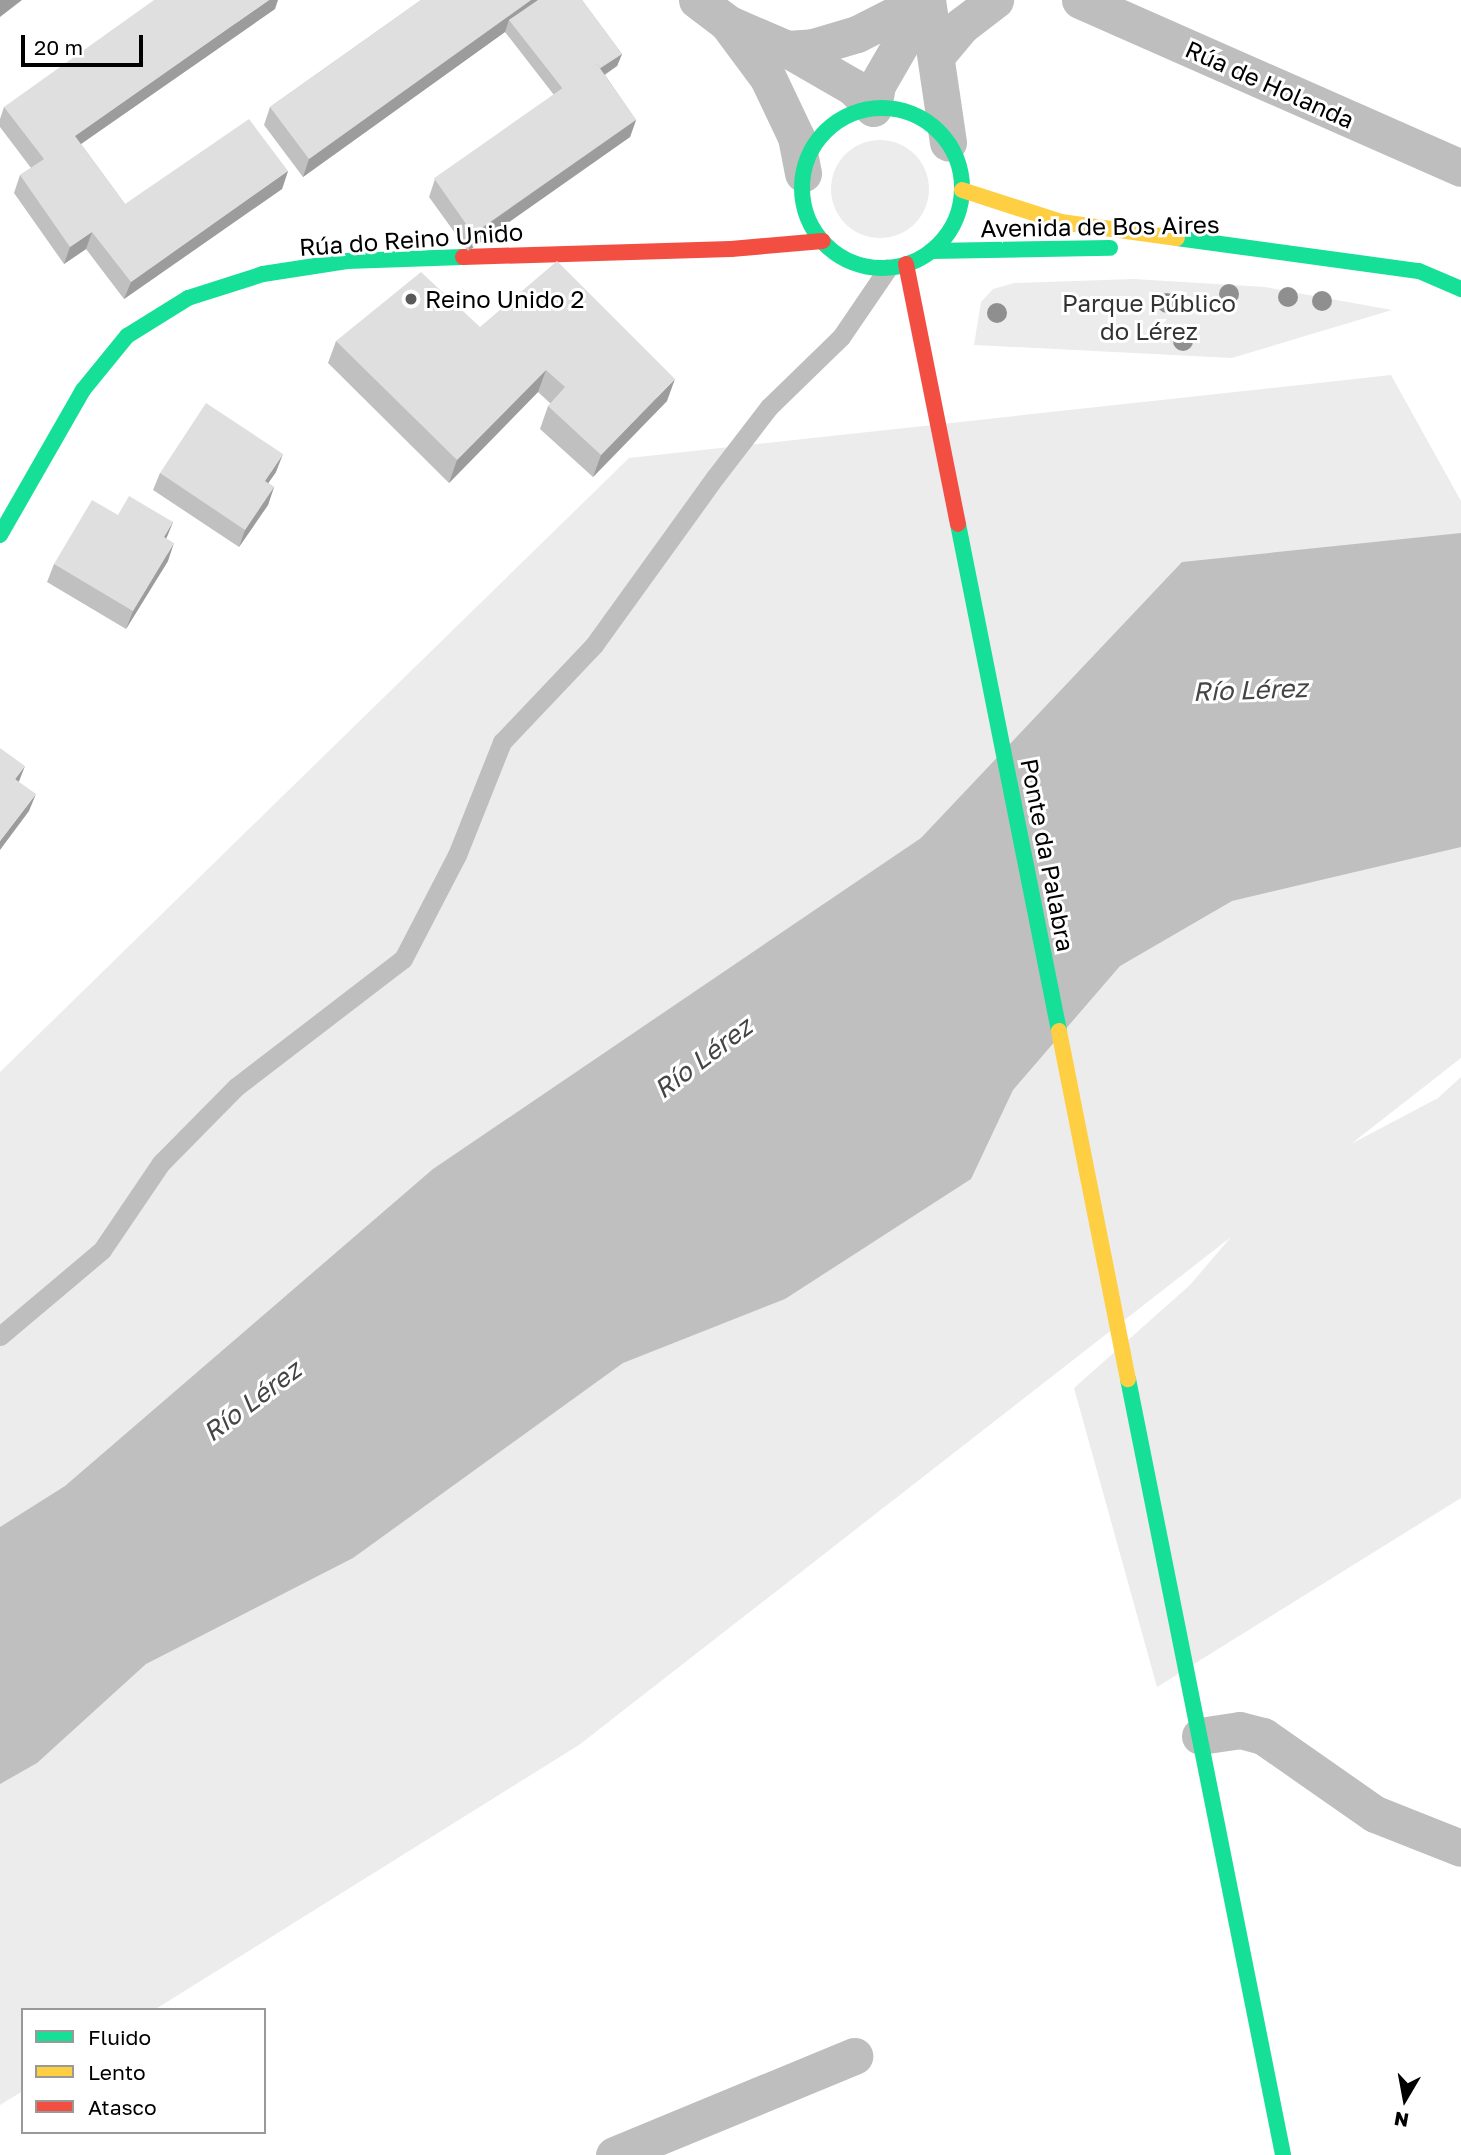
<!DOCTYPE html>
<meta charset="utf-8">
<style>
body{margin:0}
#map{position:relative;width:1461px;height:2155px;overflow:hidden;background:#fff;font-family:"Golos Text",sans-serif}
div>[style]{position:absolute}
.green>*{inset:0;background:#ececec}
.round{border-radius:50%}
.water>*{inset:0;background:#bfbfbf}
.lane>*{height:19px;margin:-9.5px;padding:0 9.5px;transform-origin:9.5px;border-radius:9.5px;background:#bebebe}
.street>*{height:37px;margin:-18.5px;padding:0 18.5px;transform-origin:18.5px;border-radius:18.5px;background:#bebebe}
.fast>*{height:16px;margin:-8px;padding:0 8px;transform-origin:8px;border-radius:8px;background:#16e098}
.fast>.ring{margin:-8px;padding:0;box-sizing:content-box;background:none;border:16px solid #16e098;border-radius:50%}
.slow>*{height:16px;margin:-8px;padding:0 8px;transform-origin:8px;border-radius:8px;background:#ffcf43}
.jam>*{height:16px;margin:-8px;padding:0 8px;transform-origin:8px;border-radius:8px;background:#f24e42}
.trees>*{width:20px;height:20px;margin:-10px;border-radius:50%;background:#8f8f8f}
.wall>*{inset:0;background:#c0c0c0}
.shaded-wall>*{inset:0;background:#9c9c9c}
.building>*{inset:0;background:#dfdfdf;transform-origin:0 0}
.dots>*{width:19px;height:19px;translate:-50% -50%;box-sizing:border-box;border:4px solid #fff;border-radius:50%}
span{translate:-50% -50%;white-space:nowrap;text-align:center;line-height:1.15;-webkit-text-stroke:6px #fff;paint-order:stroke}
.street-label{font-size:24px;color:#000}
.poi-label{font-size:24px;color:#000}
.left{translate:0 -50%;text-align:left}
.park-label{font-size:24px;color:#333}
.water-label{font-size:26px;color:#444;font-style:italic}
.legend{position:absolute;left:21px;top:2008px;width:245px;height:126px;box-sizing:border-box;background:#fff;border:2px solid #999;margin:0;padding:9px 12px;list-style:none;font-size:21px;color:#000}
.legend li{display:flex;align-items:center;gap:14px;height:35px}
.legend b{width:35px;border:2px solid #999}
.north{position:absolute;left:1370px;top:2064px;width:70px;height:70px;-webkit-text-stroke:5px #fff;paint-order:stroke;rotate:190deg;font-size:19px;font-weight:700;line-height:28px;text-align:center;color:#000}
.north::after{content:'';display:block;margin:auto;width:24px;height:32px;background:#000;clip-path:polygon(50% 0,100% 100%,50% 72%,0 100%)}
.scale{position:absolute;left:21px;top:35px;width:122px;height:32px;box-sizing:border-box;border:4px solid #000;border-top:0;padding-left:9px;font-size:21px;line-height:24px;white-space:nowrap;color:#000;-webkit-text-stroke:5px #fff;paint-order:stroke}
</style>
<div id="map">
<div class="green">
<div class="round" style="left:831px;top:140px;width:98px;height:98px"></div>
<div style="clip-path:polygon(1134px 279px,1265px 287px,1392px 310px,1232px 358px,974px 345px,981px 302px,993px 289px,1014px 283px)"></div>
<div style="clip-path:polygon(1391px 375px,1461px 501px,1461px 1058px,1351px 1144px,1438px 1098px,1461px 1077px,1461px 1498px,1157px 1687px,1074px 1388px,1190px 1285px,1231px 1237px,579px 1745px,154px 2010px,23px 2010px,23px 2091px,0 2105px,0 1072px,629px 458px)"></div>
</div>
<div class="water">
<div style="clip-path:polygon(1461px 533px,1461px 847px,1232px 901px,1120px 966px,1013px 1090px,971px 1179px,785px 1299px,623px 1363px,353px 1558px,146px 1664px,37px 1763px,0 1784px,0 1527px,65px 1486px,433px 1169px,921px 838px,1182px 562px)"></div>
</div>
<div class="lane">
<div style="left:0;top:1336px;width:133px;rotate:-40.1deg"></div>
<div style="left:102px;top:1250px;width:105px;rotate:-55.9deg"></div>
<div style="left:161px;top:1163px;width:107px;rotate:-45.4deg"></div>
<div style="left:236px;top:1087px;width:210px;rotate:-37.5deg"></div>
<div style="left:403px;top:959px;width:117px;rotate:-62.6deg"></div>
<div style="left:457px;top:855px;width:122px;rotate:-68.3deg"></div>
<div style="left:502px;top:742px;width:134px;rotate:-46.5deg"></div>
<div style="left:594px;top:645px;width:208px;rotate:-54.2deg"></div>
<div style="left:716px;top:476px;width:87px;rotate:-52.5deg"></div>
<div style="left:769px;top:407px;width:100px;rotate:-44.2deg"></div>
<div style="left:841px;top:337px;width:83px;rotate:-55.7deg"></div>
</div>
<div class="street">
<div style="left:697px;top:0;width:38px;rotate:37deg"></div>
<div style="left:727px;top:23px;width:65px;rotate:23.4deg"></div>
<div style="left:787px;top:49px;width:76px;rotate:29.9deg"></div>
<div style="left:853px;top:87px;width:29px;rotate:46deg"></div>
<div style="left:927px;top:0;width:144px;rotate:81.6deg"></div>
<div style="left:1080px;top:0;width:416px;rotate:23.8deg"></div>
<div style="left:728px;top:24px;width:67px;rotate:53.5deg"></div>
<div style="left:768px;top:78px;width:65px;rotate:64.6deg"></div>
<div style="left:796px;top:137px;width:37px;rotate:79deg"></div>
<div style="left:787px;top:49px;width:26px;rotate:-4deg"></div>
<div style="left:813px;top:47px;width:46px;rotate:-16.5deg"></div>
<div style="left:857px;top:34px;width:75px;rotate:-26.9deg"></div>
<div style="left:936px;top:56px;width:39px;rotate:-50deg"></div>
<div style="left:961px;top:26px;width:43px;rotate:-37.4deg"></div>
<div style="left:873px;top:108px;width:23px;rotate:-80deg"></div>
<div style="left:877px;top:85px;width:98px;rotate:-60deg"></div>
<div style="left:1200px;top:1736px;width:40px;rotate:-8.5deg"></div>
<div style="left:1240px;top:1730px;width:24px;rotate:15deg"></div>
<div style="left:1263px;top:1736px;width:136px;rotate:34.9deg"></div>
<div style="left:1375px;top:1814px;width:92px;rotate:21.6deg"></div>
<div style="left:614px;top:2155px;width:260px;rotate:-22.4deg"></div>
</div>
<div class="fast">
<div class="ring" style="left:802px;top:108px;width:144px;height:144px"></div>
<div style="left:1177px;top:238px;width:244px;rotate:7.8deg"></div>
<div style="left:1419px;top:271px;width:46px;rotate:23.2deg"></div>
<div style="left:931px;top:251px;width:179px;rotate:-1deg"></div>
<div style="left:958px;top:524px;width:517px;rotate:78.73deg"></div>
<div style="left:0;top:535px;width:167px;rotate:-60.2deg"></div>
<div style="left:83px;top:390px;width:70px;rotate:-50.8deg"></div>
<div style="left:127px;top:336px;width:72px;rotate:-31.9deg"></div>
<div style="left:188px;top:298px;width:79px;rotate:-17.7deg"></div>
<div style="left:263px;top:274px;width:85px;rotate:-8.8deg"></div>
<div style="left:347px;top:261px;width:116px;rotate:-2deg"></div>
<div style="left:1128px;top:1379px;width:791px;rotate:78.7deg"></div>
</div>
<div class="slow">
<div style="left:962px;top:190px;width:104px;rotate:17.9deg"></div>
<div style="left:1061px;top:222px;width:117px;rotate:7.9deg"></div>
<div style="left:1059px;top:1031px;width:355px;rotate:78.8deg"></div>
</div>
<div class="jam">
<div style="left:463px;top:257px;width:268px;rotate:-1.7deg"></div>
<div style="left:731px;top:249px;width:92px;rotate:-5deg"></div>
<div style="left:906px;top:264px;width:265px;rotate:78.7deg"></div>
</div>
<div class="trees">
<div style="left:1229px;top:294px"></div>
<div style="left:1288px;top:297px"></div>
<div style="left:1322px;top:301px"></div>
<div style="left:1167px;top:303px"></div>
<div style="left:997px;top:313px"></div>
<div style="left:1183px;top:341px"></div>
</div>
<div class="wall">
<div style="clip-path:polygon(421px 0,582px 0,622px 54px,617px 66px,605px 75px,636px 120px,630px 137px,468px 251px,429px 197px,435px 179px,554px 95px,505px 32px,303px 177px,264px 125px,270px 107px)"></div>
<div style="clip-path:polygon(275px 9px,81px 144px,125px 204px,288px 171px,282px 189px,124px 299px,86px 249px,64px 264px,14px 193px,20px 175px,31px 168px,0 127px,0 119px,4px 107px)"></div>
<div style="clip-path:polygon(480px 327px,667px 401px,593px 477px,540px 429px,548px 406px,551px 404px,538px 392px,449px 483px,328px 363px,336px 341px)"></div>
<div style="clip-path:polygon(276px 472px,268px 483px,274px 487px,268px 505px,239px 547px,153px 490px,160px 473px)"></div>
<div style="clip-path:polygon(118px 515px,173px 522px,166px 539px,168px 561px,126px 629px,47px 582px,54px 564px)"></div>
</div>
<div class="shaded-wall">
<div style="clip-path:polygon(0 0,22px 0,0 17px)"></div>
<div style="clip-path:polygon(269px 0,278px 0,275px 9px,68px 153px,75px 136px)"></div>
<div style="clip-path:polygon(531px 0,542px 0,509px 20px,505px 32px,303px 177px,309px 159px)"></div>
<div style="clip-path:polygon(622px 54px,617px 66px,561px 103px,565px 92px)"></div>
<div style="clip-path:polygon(636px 120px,630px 137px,468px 251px,475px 233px)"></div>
<div style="clip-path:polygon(288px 171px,282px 189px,124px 299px,131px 282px)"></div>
<div style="clip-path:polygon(92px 232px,86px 249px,64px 264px,70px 247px)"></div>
<div style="clip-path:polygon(546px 370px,538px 392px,449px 483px,457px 460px)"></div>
<div style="clip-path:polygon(675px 379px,667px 401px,593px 477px,601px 455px)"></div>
<div style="clip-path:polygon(283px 454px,276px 472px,258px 498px,265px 481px)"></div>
<div style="clip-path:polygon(274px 487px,268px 505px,239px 547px,245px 530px)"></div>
<div style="clip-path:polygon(173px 522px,166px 539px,164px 537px)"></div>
<div style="clip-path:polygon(174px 543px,168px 561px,126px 629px,133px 611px)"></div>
<div style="clip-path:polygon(25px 766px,18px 784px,15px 779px)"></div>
<div style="clip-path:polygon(36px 794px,29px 811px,0 850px,0 841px)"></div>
</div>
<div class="building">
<div style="clip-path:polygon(154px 0,269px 0,75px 136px,125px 204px,249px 119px,288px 171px,131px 282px,92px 232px,70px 247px,20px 175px,44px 159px,4px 107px)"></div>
<div style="clip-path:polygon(421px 0,531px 0,309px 159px,270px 107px)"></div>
<div style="clip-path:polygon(538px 0,582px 0,622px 54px,600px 68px,597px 64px,563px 89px,509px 20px)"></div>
<div style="left:597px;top:64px;width:68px;height:199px;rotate:55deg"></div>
<div style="clip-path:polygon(557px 261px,675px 379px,601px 455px,548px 406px,565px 387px,546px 370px,457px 460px,336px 341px,421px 272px,480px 327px)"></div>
<div style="clip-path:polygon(206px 403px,283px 454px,265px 481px,274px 487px,245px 530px,160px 473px)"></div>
<div style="clip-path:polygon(129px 496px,173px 522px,164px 537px,174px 543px,133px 611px,54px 564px,92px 500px,118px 515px)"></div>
<div style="clip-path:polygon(0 748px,25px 766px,15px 779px,36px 794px,0 841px)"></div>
</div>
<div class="dots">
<div style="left:411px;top:299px;background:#595959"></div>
</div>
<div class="street-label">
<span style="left:1270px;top:84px;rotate:24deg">Rúa de Holanda</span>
<span style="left:1100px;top:226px;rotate:-1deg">Avenida de Bos Aires</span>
<span style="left:411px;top:239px;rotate:-4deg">Rúa do Reino Unido</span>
<span style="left:1048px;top:855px;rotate:79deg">Ponte da Palabra</span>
</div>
<div class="poi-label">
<span class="left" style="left:425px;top:299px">Reino Unido 2</span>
</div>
<div class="park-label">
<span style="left:1149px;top:317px">Parque Público<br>do Lérez</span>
</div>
<div class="water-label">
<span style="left:1250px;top:690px;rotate:-2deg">Río Lérez</span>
<span style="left:703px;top:1058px;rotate:-37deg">Río Lérez</span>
<span style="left:252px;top:1401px;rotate:-37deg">Río Lérez</span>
</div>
<ul class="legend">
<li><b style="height:9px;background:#16e098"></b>Fluido</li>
<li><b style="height:9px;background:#ffcf43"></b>Lento</li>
<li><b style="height:9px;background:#f24e42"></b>Atasco</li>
</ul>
<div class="north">N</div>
<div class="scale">20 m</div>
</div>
